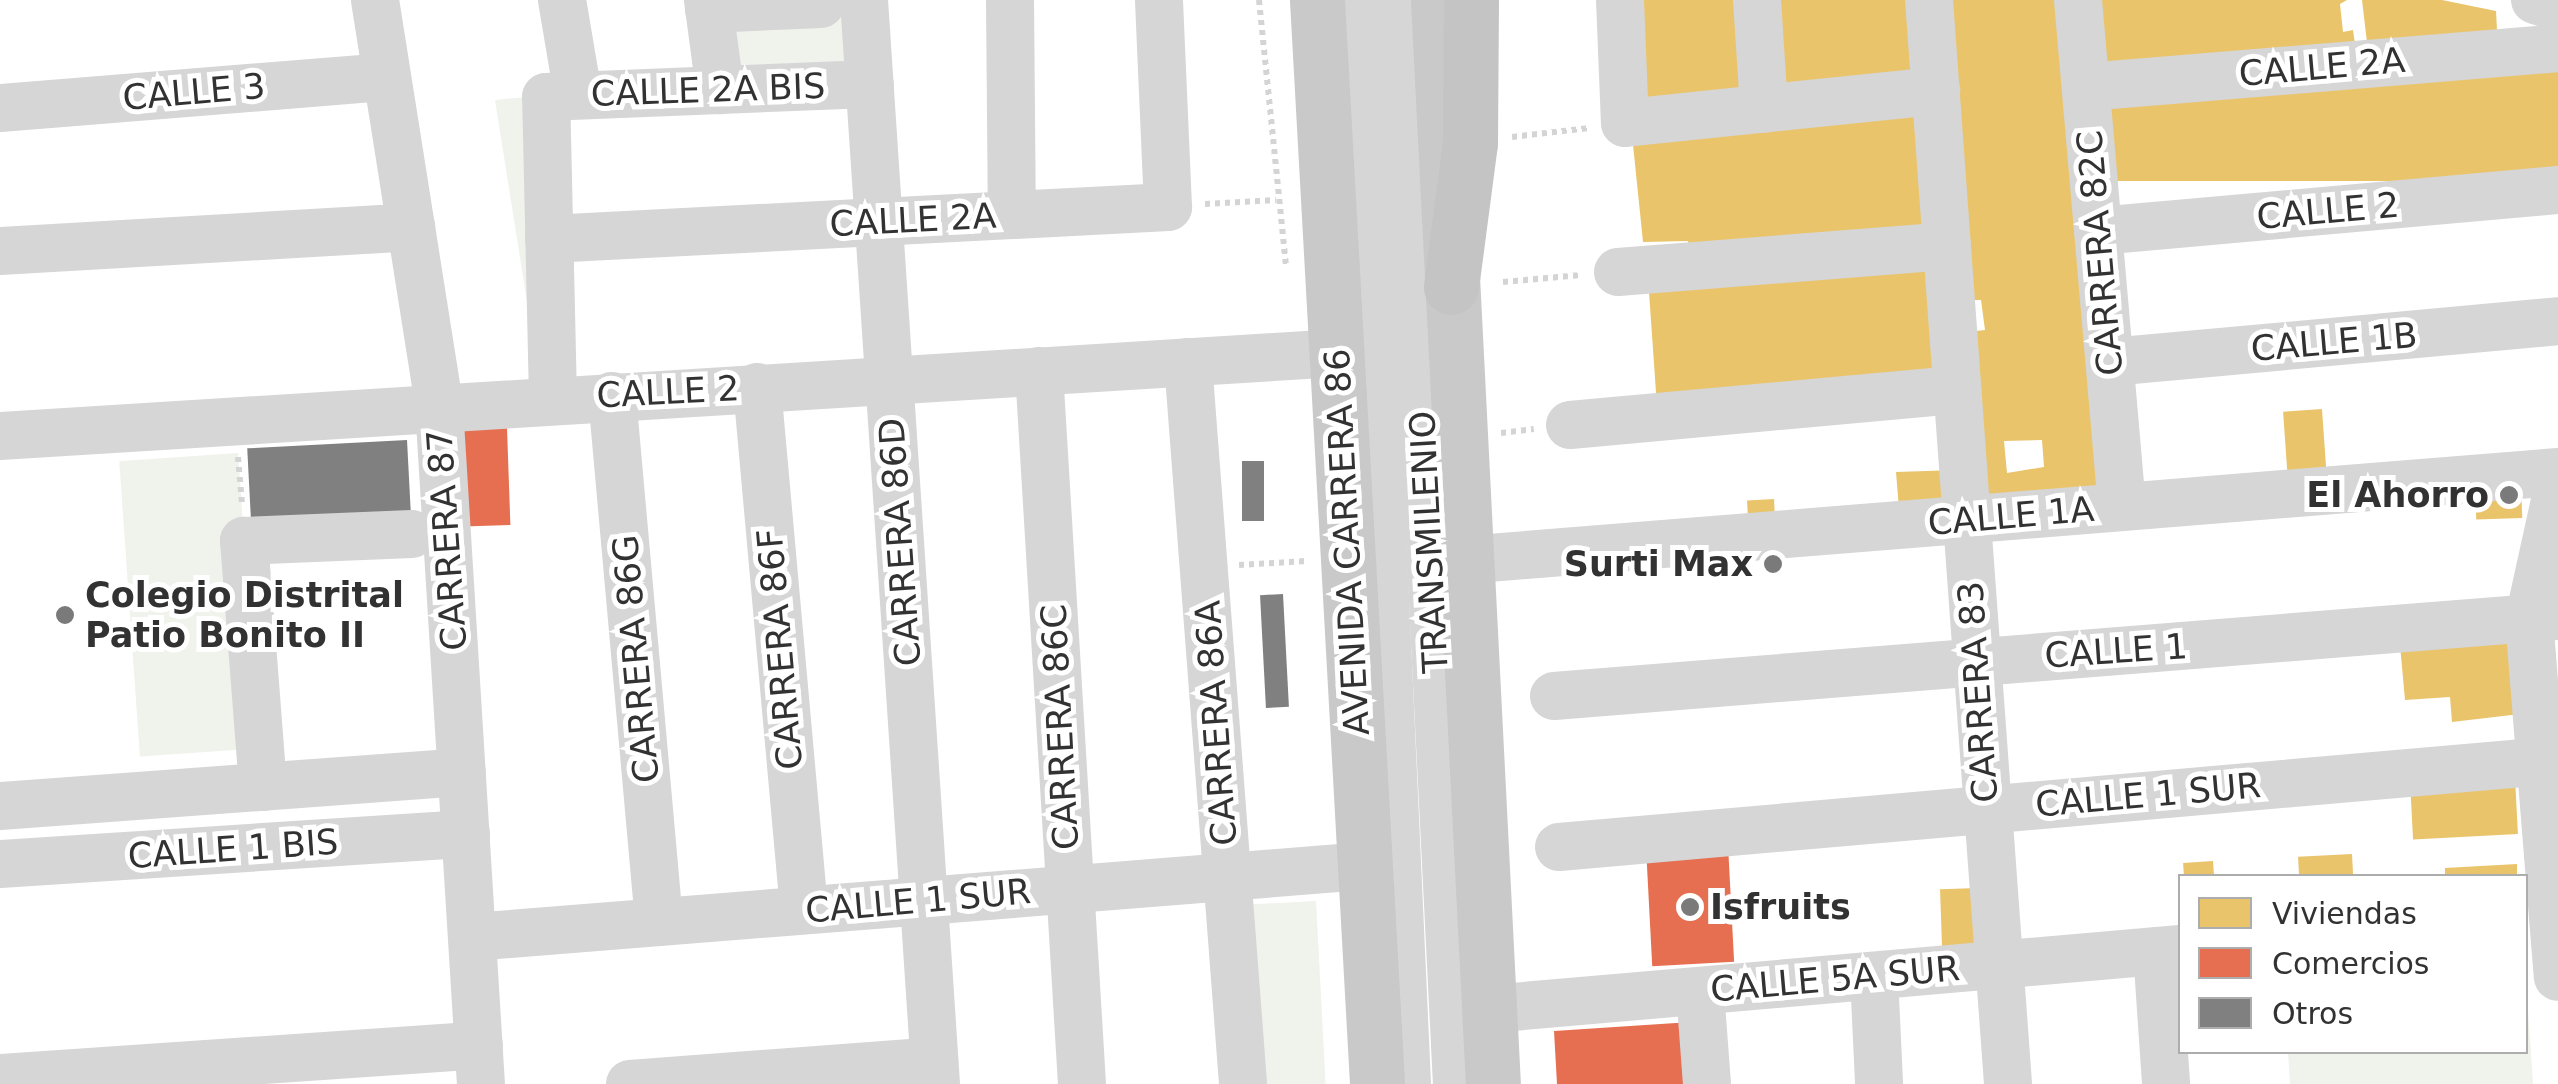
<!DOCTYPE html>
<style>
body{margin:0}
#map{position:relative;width:2558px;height:1084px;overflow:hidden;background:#fff;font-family:"DejaVu Sans",sans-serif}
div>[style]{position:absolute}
.green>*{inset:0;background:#f0f2ec;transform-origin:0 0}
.homes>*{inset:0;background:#e9c46a;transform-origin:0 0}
.shops>*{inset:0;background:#e76f51;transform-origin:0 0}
.building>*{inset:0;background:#808080;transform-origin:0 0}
.path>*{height:6px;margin-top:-3px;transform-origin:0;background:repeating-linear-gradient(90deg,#d4d4d4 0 5px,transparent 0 10px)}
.minor>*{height:48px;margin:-24px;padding:0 24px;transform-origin:24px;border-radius:24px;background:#d6d6d6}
.major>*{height:55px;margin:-27.5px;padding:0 27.5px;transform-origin:27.5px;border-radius:27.5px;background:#c9c9c9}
.highway>*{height:55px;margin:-27.5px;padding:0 27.5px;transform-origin:27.5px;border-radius:27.5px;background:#c4c4c4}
.dots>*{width:28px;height:28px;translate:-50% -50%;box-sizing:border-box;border:5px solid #fff;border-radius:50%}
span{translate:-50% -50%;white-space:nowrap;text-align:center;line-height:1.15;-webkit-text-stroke:10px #fff;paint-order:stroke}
.street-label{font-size:35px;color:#323232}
.poi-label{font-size:35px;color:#323232;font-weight:700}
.right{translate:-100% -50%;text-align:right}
.left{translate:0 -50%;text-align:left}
.legend{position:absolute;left:2178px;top:874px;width:350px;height:180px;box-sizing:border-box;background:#fff;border:2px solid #adadad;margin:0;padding:12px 18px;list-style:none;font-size:30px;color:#323232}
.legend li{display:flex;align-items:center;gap:20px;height:50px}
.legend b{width:50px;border:2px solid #adadad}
</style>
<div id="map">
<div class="green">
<div style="left:848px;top:13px;width:55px;height:119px;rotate:85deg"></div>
<div style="clip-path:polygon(536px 96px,538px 371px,495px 100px)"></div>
<div style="left:238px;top:453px;width:296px;height:119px;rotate:86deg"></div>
<div style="left:1316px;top:901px;width:183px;height:63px;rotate:87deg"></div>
<div style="clip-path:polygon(2526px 981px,2533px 1084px,2290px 1084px,2288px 1052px,2526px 1052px)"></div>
</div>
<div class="homes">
<div style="left:1624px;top:0;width:122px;height:120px"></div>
<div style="clip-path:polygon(1770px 0,1924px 0,1929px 79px,1772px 107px)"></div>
<div style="clip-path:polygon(evenodd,1952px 0,2071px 0,2111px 508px,1981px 513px,1976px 331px,1985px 330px,1981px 300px,1970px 300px,1952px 0,2042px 440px,2044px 467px,2007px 473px,2004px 441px,2042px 440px)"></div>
<div style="clip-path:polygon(2087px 0,2347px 0,2340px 4px,2343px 32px,2353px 30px,2356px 51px,2091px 80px)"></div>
<div style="clip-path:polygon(2362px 0,2442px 0,2496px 11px,2497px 30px,2368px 51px)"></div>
<div style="left:2558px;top:56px;width:125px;height:458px;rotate:90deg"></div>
<div style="clip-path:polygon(1930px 105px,1941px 235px,1690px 259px,1688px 241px,1643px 242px,1632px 135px)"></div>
<div style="left:1945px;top:253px;width:128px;height:298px;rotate:86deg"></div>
<div style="left:2322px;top:409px;width:62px;height:39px;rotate:86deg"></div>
<div style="clip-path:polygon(1957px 470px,1939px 512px,1899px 509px,1896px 472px)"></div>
<div style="left:2521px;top:482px;width:36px;height:46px;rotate:88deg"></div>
<div style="left:1774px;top:499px;width:21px;height:27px;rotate:87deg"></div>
<div style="clip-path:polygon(2511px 634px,2520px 714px,2452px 722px,2450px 697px,2405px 700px,2400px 645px)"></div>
<div style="left:2515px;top:778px;width:56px;height:105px;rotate:87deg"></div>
<div style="left:2352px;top:854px;width:22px;height:54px;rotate:87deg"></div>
<div style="left:2213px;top:861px;width:15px;height:30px;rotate:86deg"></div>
<div style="clip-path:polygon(2517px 864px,2517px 876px,2445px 876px,2445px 868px)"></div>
<div style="left:1978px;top:888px;width:57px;height:38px;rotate:88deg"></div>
</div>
<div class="shops">
<div style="left:507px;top:428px;width:97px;height:47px;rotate:88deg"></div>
<div style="left:1728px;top:845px;width:117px;height:82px;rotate:87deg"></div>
<div style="clip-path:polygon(1691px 1022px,1694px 1084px,1557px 1084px,1554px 1031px)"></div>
</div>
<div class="building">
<div style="left:407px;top:440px;width:78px;height:160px;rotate:87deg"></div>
<div style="left:1242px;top:461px;width:22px;height:60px"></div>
<div style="left:1283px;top:594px;width:113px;height:23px;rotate:87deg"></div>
</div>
<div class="path">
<div style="left:1259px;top:0;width:268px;rotate:84.2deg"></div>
<div style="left:1512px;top:137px;width:78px;rotate:-6.7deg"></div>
<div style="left:1205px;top:204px;width:71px;rotate:-3.2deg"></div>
<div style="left:1503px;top:282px;width:78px;rotate:-5.1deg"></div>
<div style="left:1501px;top:433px;width:33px;rotate:-7deg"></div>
<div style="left:238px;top:457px;width:47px;rotate:85.1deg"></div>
<div style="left:1239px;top:565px;width:67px;rotate:-3.4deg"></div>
</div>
<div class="minor">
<div style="left:375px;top:0;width:411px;rotate:81deg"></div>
<div style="left:439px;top:406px;width:679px;rotate:86.46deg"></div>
<div style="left:562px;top:0;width:96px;rotate:80.4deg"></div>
<div style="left:708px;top:0;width:91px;rotate:82.4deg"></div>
<div style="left:864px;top:0;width:1086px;rotate:86.2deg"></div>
<div style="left:1010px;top:0;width:215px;rotate:89.5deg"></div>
<div style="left:1358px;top:0;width:1085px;rotate:87.41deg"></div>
<div style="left:1403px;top:0;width:1085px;rotate:87.15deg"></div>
<div style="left:1620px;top:0;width:123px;rotate:87.7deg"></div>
<div style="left:1625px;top:123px;width:313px;rotate:-5.9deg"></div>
<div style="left:1757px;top:0;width:109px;rotate:86.3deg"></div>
<div style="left:1929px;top:0;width:1087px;rotate:85.83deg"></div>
<div style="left:2078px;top:0;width:509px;rotate:85.04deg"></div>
<div style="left:2535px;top:0;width:24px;rotate:17deg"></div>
<div style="left:709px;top:9px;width:112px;rotate:-2.6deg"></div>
<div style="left:2086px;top:87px;width:474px;rotate:-4.7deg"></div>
<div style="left:0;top:108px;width:388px;rotate:-4.6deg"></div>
<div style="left:2098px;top:231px;width:462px;rotate:-5.1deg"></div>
<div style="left:549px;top:239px;width:620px;rotate:-2.96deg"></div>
<div style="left:1168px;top:207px;width:207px;rotate:-92.5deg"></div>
<div style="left:0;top:251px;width:412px;rotate:-3.3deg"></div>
<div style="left:1618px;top:272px;width:330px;rotate:-4.5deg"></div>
<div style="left:1188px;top:362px;width:724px;rotate:85.64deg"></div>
<div style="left:2110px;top:362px;width:450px;rotate:-5.2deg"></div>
<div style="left:1039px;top:371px;width:714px;rotate:86.55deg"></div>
<div style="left:757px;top:387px;width:525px;rotate:84.86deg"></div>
<div style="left:612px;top:396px;width:528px;rotate:84.89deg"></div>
<div style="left:553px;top:399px;width:302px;rotate:-91.3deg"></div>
<div style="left:546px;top:97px;width:324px;rotate:-2.3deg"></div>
<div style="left:1570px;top:425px;width:389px;rotate:-5.2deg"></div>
<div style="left:0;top:436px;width:1340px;rotate:-3.55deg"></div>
<div style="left:2558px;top:487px;width:135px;rotate:102.4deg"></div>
<div style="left:2529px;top:619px;width:359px;rotate:85.4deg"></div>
<div style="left:1464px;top:560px;width:1098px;rotate:-4.6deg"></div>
<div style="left:1554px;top:696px;width:1007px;rotate:-4.56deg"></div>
<div style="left:263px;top:787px;width:247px;rotate:-94.4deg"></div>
<div style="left:244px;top:541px;width:168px;rotate:-2.4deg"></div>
<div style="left:0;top:806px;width:463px;rotate:-4.2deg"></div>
<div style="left:1559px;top:847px;width:1003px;rotate:-4.98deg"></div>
<div style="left:0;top:864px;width:467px;rotate:-3.7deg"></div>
<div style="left:472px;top:937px;width:896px;rotate:-4.55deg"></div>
<div style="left:2157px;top:951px;width:133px;rotate:86.1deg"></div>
<div style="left:1874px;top:976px;width:108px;rotate:87.3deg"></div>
<div style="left:1700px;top:991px;width:93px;rotate:85.7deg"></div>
<div style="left:1489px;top:1009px;width:694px;rotate:-4.96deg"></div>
<div style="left:0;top:1078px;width:480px;rotate:-3.9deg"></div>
<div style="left:630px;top:1084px;width:305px;rotate:-4.3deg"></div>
</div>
<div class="major">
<div style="left:1317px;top:0;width:1086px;rotate:86.83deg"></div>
<div style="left:1438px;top:0;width:1085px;rotate:87.1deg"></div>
</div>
<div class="highway">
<div style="left:1451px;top:287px;width:145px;rotate:-82.5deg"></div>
<div style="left:1470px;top:143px;width:143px;rotate:-89.6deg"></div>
</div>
<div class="dots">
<div style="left:2509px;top:495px;background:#7a7a7a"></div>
<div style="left:1773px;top:564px;background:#7a7a7a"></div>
<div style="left:65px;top:615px;background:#7a7a7a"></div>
<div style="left:1690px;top:907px;background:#7a7a7a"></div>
</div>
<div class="street-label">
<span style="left:2322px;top:67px;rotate:-5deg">CALLE 2A</span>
<span style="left:708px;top:90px;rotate:-2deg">CALLE 2A BIS</span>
<span style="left:194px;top:92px;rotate:-5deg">CALLE 3</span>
<span style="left:2328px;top:211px;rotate:-5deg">CALLE 2</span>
<span style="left:913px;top:220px;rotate:-3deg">CALLE 2A</span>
<span style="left:2100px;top:253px;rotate:-95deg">CARRERA 82C</span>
<span style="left:2334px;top:342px;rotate:-5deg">CALLE 1B</span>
<span style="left:668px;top:392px;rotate:-3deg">CALLE 2</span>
<span style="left:2011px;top:516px;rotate:-5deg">CALLE 1A</span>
<span style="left:447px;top:540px;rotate:-94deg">CARRERA 87</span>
<span style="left:900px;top:542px;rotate:-94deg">CARRERA 86D</span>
<span style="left:1347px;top:542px;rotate:-93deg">AVENIDA CARRERA 86</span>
<span style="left:1429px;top:542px;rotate:-93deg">TRANSMILENIO</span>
<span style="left:780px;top:649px;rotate:-95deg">CARRERA 86F</span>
<span style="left:2116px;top:651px;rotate:-4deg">CALLE 1</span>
<span style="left:636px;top:659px;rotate:-95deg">CARRERA 86G</span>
<span style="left:1978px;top:692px;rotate:-94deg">CARRERA 83</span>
<span style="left:1216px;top:723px;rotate:-94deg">CARRERA 86A</span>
<span style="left:1060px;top:727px;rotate:-93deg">CARRERA 86C</span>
<span style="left:2148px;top:795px;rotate:-5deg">CALLE 1 SUR</span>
<span style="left:233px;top:849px;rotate:-4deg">CALLE 1 BIS</span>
<span style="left:918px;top:901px;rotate:-5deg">CALLE 1 SUR</span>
<span style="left:1835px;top:979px;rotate:-5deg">CALLE 5A SUR</span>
</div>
<div class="poi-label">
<span class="right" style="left:2489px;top:495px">El Ahorro</span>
<span class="right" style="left:1753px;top:564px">Surti Max</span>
<span class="left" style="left:85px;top:615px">Colegio Distrital<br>Patio Bonito II</span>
<span class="left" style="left:1710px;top:907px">Isfruits</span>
</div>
<ul class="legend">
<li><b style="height:28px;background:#e9c46a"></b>Viviendas</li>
<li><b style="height:28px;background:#e76f51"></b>Comercios</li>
<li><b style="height:28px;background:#808080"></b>Otros</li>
</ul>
</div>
